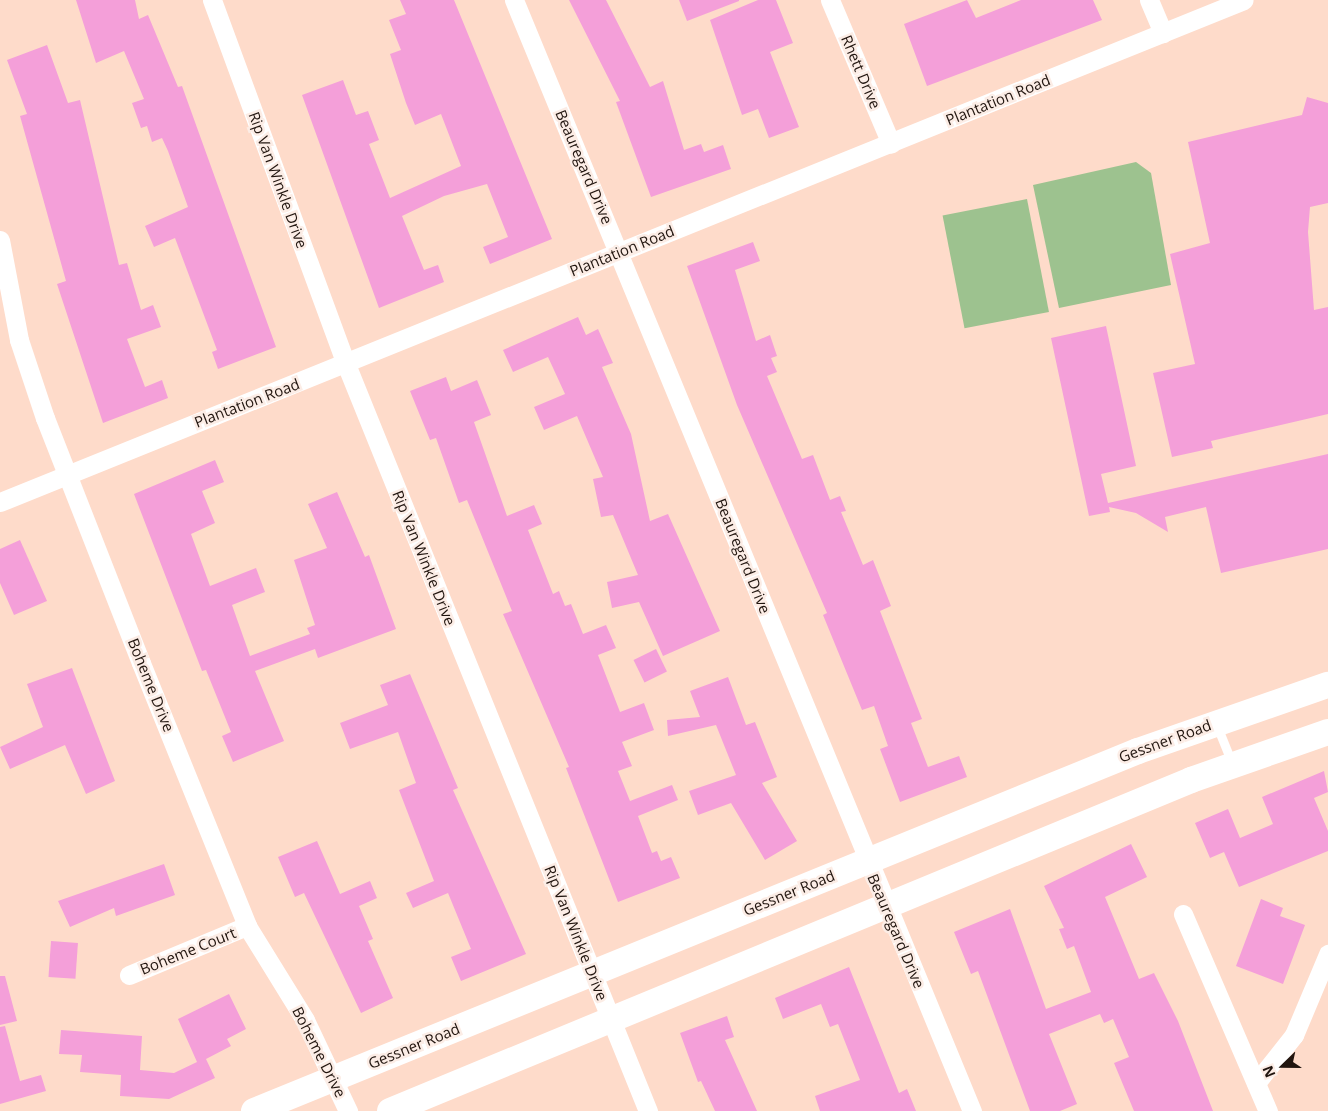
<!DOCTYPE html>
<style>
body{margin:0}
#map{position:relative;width:1328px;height:1111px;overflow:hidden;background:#fedbca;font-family:"Open Sans",sans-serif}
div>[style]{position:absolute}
.green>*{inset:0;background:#9dc28f;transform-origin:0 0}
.building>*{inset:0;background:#f49fd9;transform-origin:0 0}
.lane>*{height:9px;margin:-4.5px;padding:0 4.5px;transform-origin:4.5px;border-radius:4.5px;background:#fff}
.street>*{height:19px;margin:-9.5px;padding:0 9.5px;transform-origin:9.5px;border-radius:9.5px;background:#fff}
.secondary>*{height:26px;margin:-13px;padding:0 13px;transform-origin:13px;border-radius:13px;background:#fff}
span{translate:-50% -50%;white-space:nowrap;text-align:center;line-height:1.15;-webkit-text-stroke:5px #fcede6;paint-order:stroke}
.street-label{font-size:15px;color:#21150f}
.north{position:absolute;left:1258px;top:1041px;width:50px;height:50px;-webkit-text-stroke:4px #fcede6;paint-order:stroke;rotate:248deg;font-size:14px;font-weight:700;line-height:20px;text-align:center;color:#21150f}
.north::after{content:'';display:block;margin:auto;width:18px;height:22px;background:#21150f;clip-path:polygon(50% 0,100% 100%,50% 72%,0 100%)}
</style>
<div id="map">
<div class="green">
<div style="clip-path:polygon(1136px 162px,1151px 173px,1171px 285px,1059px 308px,1033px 185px)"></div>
<div style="left:1027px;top:199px;width:115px;height:86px;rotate:79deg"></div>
</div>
<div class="building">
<div style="clip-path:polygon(76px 0,135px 0,139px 19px,148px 15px,178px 87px,182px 86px,276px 347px,218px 369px,212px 352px,217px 350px,175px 238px,154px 247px,145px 226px,188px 207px,168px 151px,162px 138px,152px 142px,147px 126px,141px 128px,132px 103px,144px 99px,124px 51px,96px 63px)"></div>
<div style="clip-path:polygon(400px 0,454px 0,552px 239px,490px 264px,483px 247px,508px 237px,487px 184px,444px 196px,402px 216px,424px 270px,438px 265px,444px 282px,379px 308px,302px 95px,343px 80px,356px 115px,368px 111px,379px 140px,369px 144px,390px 198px,461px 166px,441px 114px,415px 125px,406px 103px,390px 54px,401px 50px,389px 20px,406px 14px)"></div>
<div style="clip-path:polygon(569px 0,606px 0,650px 87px,663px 81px,684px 150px,701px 144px,704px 152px,723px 145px,731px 169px,651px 197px,616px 102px,620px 101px)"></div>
<div style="clip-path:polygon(679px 0,739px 0,739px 1px,687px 21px)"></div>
<div style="clip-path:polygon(758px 0,776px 0,793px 43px,770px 52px,799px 127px,769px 138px,758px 109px,742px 115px,710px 20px)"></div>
<div style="clip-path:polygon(967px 0,976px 18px,1021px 0,1093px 0,1102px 20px,927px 86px,904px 24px)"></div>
<div style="clip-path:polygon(47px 45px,68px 103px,80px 100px,119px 265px,127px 263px,141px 310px,153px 305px,161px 327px,127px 339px,145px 387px,162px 380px,168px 398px,103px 423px,57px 284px,66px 281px,20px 116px,27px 114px,7px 60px)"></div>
<div style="clip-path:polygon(1307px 97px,1328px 103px,1328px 203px,1310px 207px,1308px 232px,1314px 310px,1328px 307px,1328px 414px,1211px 441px,1213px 448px,1172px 457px,1153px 373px,1195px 364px,1170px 254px,1210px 243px,1188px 142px,1302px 115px)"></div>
<div style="clip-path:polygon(753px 242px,760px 261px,735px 270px,756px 341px,770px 335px,777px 356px,771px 358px,777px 372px,767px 376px,802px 459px,813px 455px,830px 500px,840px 496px,846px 511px,841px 512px,863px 565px,873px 560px,891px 606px,880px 611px,922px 719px,911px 723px,928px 767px,959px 756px,967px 777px,900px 802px,880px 749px,888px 746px,874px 706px,862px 710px,823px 615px,827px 613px,737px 405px,687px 266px)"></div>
<div style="clip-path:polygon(578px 317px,586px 335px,598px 329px,613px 363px,602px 367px,631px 434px,650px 521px,668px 514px,720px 631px,663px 656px,639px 602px,612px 608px,607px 582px,638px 575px,613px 515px,601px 517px,593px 479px,603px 477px,577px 416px,544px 430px,534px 407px,565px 394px,548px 357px,513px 372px,503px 350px)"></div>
<div style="clip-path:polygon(1106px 326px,1136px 466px,1101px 474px,1108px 503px,1328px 454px,1328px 549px,1221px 573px,1206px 507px,1165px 517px,1168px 532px,1136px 513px,1109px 507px,1110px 512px,1089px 516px,1051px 338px)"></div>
<div style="clip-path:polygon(446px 377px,451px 391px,477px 380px,491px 415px,474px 422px,507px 516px,534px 505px,542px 524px,528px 530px,553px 594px,559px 591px,565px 606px,571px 604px,583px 634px,606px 625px,616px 648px,598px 655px,620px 712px,644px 703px,654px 730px,622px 742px,632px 766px,618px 771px,630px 801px,672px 785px,678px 800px,638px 816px,652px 853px,657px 851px,661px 861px,671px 857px,680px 878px,618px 902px,566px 768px,569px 767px,503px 614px,512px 611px,467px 500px,459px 503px,436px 438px,430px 440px,410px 391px)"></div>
<div style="clip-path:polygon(215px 460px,224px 482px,202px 491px,215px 523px,191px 534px,210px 586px,256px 568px,265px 592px,232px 605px,250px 656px,310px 634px,307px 628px,315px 625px,294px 560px,327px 548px,308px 504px,337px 492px,365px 557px,369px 555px,396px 629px,318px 658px,315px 649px,255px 671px,284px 741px,233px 762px,222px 736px,231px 732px,206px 670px,202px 671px,134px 494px)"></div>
<div style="clip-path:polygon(20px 540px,47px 601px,14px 615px,0 583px,0 549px)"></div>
<div style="left:656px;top:649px;width:25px;height:25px;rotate:64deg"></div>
<div style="clip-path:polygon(72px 668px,115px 781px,86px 794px,65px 745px,10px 769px,0 747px,43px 727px,27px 684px)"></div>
<div style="clip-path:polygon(410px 674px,458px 788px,453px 790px,526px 954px,461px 981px,451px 957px,471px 949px,448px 893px,413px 908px,406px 893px,434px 881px,399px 790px,416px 783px,398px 732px,350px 749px,340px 723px,388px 705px,380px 685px)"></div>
<div style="clip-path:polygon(728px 677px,746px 725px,755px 722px,777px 777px,762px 783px,797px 841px,765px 860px,731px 803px,698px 815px,689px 791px,736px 775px,716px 725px,668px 736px,667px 720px,700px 717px,690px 691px)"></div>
<div style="clip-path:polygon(1324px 771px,1328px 792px,1314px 798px,1328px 831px,1328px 851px,1239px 887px,1224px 852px,1210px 858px,1195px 823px,1228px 809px,1240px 838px,1273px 824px,1262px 797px)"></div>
<div style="clip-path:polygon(317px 841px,340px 894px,370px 881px,377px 898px,359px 906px,373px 939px,368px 941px,393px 998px,361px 1013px,304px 893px,295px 897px,278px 857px)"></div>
<div style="clip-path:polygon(1131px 844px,1147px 877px,1105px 897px,1139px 979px,1154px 973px,1178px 1021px,1213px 1111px,1134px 1111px,1114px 1063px,1129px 1057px,1113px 1019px,1104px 1023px,1100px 1014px,1049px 1034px,1077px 1104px,1060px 1111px,1030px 1111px,978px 971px,971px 974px,954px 932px,1010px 909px,1046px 1009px,1091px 992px,1074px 946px,1067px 949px,1059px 929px,1064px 928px,1044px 886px)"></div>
<div style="clip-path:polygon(164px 864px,175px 895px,116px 916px,114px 908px,70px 927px,58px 901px)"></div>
<div style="clip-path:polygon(1261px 899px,1283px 908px,1280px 916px,1305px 925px,1283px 984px,1236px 966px)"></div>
<div style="left:51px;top:941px;width:27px;height:36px;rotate:4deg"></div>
<div style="clip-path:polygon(849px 967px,899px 1093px,907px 1089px,916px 1111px,820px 1111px,815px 1096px,860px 1080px,838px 1024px,830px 1027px,821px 1004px,783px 1019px,775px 998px)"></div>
<div style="clip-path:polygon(0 976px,5px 976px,17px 1021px,0 1025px)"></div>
<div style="clip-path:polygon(229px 994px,246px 1029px,227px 1039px,231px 1046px,206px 1059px,215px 1078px,169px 1099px,120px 1096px,121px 1075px,80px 1072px,82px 1055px,59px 1054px,61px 1030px,142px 1036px,140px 1070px,174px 1073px,197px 1062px,178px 1019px)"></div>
<div style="clip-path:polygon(727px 1016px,734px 1037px,725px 1040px,757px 1111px,715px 1111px,701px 1081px,698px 1082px,680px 1033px)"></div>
<div style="clip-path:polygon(5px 1026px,20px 1081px,41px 1075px,46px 1091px,0 1104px,0 1027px)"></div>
</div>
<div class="lane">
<div style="left:1217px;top:726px;width:40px;rotate:68deg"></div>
</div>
<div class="street">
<div style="left:212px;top:0;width:388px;rotate:69.8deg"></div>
<div style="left:346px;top:364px;width:806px;rotate:67.99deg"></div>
<div style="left:514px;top:0;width:1202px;rotate:67.6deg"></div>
<div style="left:830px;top:0;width:156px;rotate:67deg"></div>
<div style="left:1149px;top:0;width:36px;rotate:67deg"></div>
<div style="left:0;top:240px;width:102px;rotate:79.2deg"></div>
<div style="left:19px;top:340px;width:82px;rotate:71.6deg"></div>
<div style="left:45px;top:418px;width:263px;rotate:68.6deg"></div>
<div style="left:141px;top:663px;width:284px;rotate:68deg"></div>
<div style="left:247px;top:926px;width:110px;rotate:58.3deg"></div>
<div style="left:305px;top:1020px;width:101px;rotate:64.7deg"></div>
<div style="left:0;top:502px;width:1341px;rotate:-21.98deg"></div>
<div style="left:1183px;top:914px;width:215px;rotate:66.7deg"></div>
<div style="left:129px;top:975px;width:128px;rotate:-22.6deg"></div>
<div style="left:1256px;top:1083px;width:61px;rotate:-51.6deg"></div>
<div style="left:1294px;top:1035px;width:88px;rotate:-67.2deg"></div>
</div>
<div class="secondary">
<div style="left:254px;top:1111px;width:954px;rotate:-22.16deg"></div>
<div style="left:1138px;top:751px;width:201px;rotate:-19.2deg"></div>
<div style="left:390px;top:1111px;width:867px;rotate:-22.45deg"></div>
<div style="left:1191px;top:780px;width:145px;rotate:-19.3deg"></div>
</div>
<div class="street-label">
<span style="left:861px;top:72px;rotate:67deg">Rhett Drive</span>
<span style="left:998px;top:100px;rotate:-22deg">Plantation Road</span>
<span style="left:584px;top:167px;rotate:67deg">Beauregard Drive</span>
<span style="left:278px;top:180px;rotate:70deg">Rip Van Winkle Drive</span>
<span style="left:622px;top:251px;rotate:-22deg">Plantation Road</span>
<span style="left:247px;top:403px;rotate:-21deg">Plantation Road</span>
<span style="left:743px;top:556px;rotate:68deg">Beauregard Drive</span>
<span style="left:424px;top:558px;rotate:68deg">Rip Van Winkle Drive</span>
<span style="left:151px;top:685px;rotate:68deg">Boheme Drive</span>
<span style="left:1165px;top:741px;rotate:-20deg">Gessner Road</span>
<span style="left:789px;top:893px;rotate:-22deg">Gessner Road</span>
<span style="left:896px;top:931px;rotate:67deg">Beauregard Drive</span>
<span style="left:576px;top:933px;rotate:68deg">Rip Van Winkle Drive</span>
<span style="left:188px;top:951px;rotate:-22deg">Boheme Court</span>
<span style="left:414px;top:1046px;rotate:-22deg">Gessner Road</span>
<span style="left:319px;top:1052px;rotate:63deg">Boheme Drive</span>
</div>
<div class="north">N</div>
</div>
